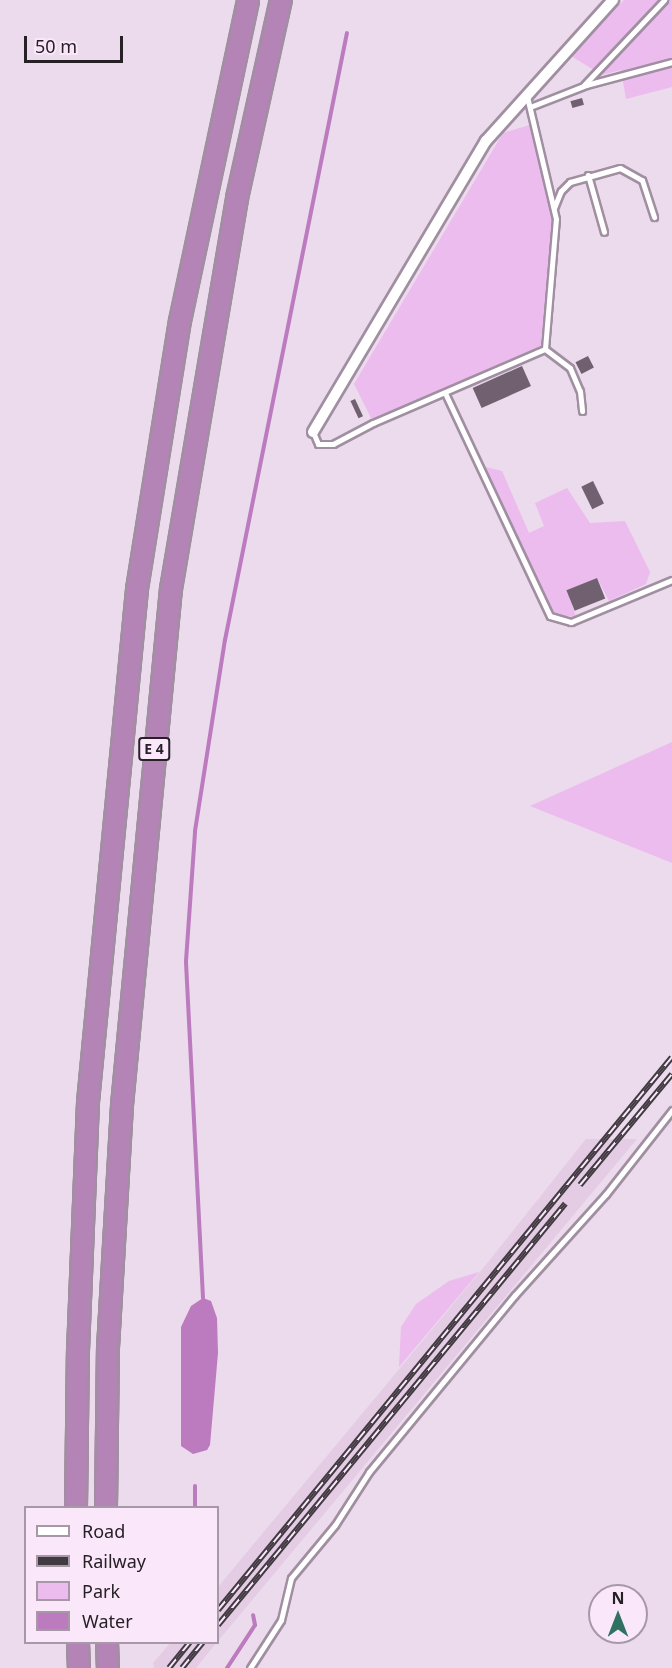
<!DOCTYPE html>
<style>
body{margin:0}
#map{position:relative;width:672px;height:1668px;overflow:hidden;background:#ecdaed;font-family:"Noto Sans",sans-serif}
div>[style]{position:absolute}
.built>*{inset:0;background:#e4cce4}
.green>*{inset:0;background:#ebbced}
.water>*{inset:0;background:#bb7bbe}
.stream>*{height:4px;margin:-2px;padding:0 2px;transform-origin:2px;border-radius:2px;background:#bb7bbe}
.building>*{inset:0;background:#706070;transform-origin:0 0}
.roads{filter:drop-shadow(2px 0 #a08fa0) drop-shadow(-2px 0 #a08fa0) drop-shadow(0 2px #a08fa0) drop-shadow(0 -2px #a08fa0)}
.service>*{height:5px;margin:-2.5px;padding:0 2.5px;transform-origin:2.5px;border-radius:2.5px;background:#fff}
.minor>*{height:10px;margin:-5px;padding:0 5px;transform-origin:5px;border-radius:5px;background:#fff}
.motorway>*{height:20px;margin:-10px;padding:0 10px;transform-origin:10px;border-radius:10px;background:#b584b7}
.rail>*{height:6px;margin-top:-3px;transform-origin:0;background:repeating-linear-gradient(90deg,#fae8fa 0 11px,#413a41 0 22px);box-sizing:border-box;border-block:2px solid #413a41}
span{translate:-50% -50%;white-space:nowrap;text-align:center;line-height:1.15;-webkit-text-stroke:6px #fae8fa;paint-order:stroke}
.shield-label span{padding:2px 4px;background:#fae8fa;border:2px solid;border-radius:4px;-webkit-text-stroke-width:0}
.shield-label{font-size:14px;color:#272127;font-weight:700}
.legend{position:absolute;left:24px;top:1506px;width:195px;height:138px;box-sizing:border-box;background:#fae8fa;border:2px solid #a698a6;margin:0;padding:8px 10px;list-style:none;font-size:18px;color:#272127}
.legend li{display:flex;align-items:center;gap:12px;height:30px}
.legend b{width:30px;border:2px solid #a698a6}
.north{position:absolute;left:588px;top:1584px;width:60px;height:60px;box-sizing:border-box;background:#fae8fa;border:2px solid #a698a6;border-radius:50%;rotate:0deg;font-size:16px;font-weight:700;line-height:24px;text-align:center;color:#272127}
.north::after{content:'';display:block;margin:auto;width:21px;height:27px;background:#307262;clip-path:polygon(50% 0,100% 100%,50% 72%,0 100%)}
.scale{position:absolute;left:24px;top:36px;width:99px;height:27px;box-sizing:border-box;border:3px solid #272127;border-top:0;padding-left:8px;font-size:18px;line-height:21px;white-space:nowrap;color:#272127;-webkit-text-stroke:4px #fae8fa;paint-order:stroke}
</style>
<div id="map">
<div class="built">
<div style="clip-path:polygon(586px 1139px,637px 1139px,218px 1641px,218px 1587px,489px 1261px)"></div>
<div style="clip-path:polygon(171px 1642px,216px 1642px,216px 1643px,196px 1668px,154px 1668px,153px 1663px)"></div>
</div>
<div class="green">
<div style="clip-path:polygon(624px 0,672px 0,672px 87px,626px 99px,621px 70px,602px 75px,571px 56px)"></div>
<div style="clip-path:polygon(530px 125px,552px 218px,544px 343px,534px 351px,372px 420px,354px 384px,503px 133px)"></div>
<div style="clip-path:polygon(482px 466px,502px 471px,529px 533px,544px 526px,535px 503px,567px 488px,590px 523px,625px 521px,650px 572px,646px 584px,609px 601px,597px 578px,567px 590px,576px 617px,556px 615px,547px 605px)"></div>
<div style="clip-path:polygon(672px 742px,672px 863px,530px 806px)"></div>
<div style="clip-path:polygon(479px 1272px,399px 1367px,401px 1327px,416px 1304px,449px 1281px)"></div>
</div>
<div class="water">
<div style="clip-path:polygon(203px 1298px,211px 1301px,217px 1318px,218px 1353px,210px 1445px,207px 1450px,193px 1454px,181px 1446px,181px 1327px,191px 1306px)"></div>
</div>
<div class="stream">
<div style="left:203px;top:1298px;width:337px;rotate:-92.9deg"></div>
<div style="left:186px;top:961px;width:130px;rotate:-86deg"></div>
<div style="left:195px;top:831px;width:193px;rotate:-81.1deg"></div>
<div style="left:225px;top:640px;width:619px;rotate:-78.64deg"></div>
<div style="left:195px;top:1486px;width:22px;rotate:90deg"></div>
<div style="left:227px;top:1668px;width:51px;rotate:-56.9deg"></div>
<div style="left:255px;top:1625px;width:10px;rotate:-101deg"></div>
</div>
<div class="building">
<div style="left:582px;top:98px;width:7px;height:12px;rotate:74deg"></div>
<div style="left:588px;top:356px;width:13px;height:14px;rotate:63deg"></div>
<div style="left:522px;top:366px;width:22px;height:54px;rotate:66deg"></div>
<div style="left:355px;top:399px;width:19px;height:5px;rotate:65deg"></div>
<div style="left:593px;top:481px;width:25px;height:13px;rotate:64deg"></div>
<div style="left:597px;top:578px;width:22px;height:33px;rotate:68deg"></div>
</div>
<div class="roads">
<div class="service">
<div style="left:584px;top:85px;width:117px;rotate:-46.7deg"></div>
<div style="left:530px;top:107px;width:60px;rotate:-21.4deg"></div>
<div style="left:586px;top:85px;width:89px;rotate:-15deg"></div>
<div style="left:588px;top:175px;width:59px;rotate:74.3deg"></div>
<div style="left:554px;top:208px;width:18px;rotate:-68deg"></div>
<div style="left:561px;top:191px;width:13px;rotate:-45deg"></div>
<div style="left:570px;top:182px;width:52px;rotate:-15.6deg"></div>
<div style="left:620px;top:168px;width:25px;rotate:29deg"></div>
<div style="left:642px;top:180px;width:39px;rotate:72deg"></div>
<div style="left:545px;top:349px;width:31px;rotate:37deg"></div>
<div style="left:570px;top:368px;width:25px;rotate:67deg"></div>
<div style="left:580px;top:391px;width:20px;rotate:84deg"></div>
<div style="left:445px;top:393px;width:246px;rotate:64.8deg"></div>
<div style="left:550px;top:616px;width:22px;rotate:16deg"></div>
<div style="left:571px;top:622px;width:109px;rotate:-22.6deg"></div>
<div style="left:313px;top:432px;width:13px;rotate:67deg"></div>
<div style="left:318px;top:444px;width:15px"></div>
<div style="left:333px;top:444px;width:45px;rotate:-27.7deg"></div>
<div style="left:373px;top:423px;width:187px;rotate:-23.3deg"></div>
<div style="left:545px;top:349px;width:130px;rotate:-85.2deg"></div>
<div style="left:556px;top:219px;width:126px;rotate:-103.3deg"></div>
<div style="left:250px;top:1668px;width:57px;rotate:-57.1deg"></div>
<div style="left:281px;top:1620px;width:43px;rotate:-76.6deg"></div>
<div style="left:291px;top:1578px;width:69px;rotate:-50.3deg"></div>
<div style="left:335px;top:1525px;width:63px;rotate:-57.3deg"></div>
<div style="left:369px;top:1472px;width:229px;rotate:-50.5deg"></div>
<div style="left:515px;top:1295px;width:136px;rotate:-48deg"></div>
<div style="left:606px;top:1194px;width:107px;rotate:-51.8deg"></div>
</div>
<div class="minor">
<div style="left:313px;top:432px;width:339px;rotate:-59.3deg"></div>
<div style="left:486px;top:141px;width:190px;rotate:-48deg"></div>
</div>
<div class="motorway">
<div style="left:76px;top:1508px;width:157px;rotate:-89.3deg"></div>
<div style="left:78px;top:1351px;width:249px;rotate:-87.7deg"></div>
<div style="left:88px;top:1102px;width:515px;rotate:-84.54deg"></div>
<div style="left:137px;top:589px;width:271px;rotate:-80.9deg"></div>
<div style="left:180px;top:321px;width:328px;rotate:-78deg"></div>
<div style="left:106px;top:1508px;width:160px;rotate:-89.3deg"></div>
<div style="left:108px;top:1348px;width:243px;rotate:-86.7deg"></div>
<div style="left:122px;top:1105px;width:518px;rotate:-84.58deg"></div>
<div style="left:171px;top:589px;width:397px;rotate:-80.4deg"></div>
<div style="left:237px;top:198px;width:203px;rotate:-77.5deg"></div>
<div style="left:78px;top:1642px;width:26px;rotate:88deg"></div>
<div style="left:107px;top:1642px;width:26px;rotate:88deg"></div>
</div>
</div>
<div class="rail">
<div style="left:580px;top:1185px;width:144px;rotate:-50.3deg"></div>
<div style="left:218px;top:1610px;width:715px;rotate:-50.61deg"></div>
<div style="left:218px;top:1625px;width:546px;rotate:-50.5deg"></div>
<div style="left:169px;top:1668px;width:33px;rotate:-51deg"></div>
<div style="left:182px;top:1668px;width:33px;rotate:-51deg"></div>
</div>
<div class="shield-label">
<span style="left:154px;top:749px">E 4</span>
</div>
<ul class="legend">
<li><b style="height:8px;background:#fff"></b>Road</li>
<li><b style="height:8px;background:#413a41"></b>Railway</li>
<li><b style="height:16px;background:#ebbced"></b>Park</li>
<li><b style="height:16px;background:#bb7bbe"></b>Water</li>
</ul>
<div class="north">N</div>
<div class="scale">50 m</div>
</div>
